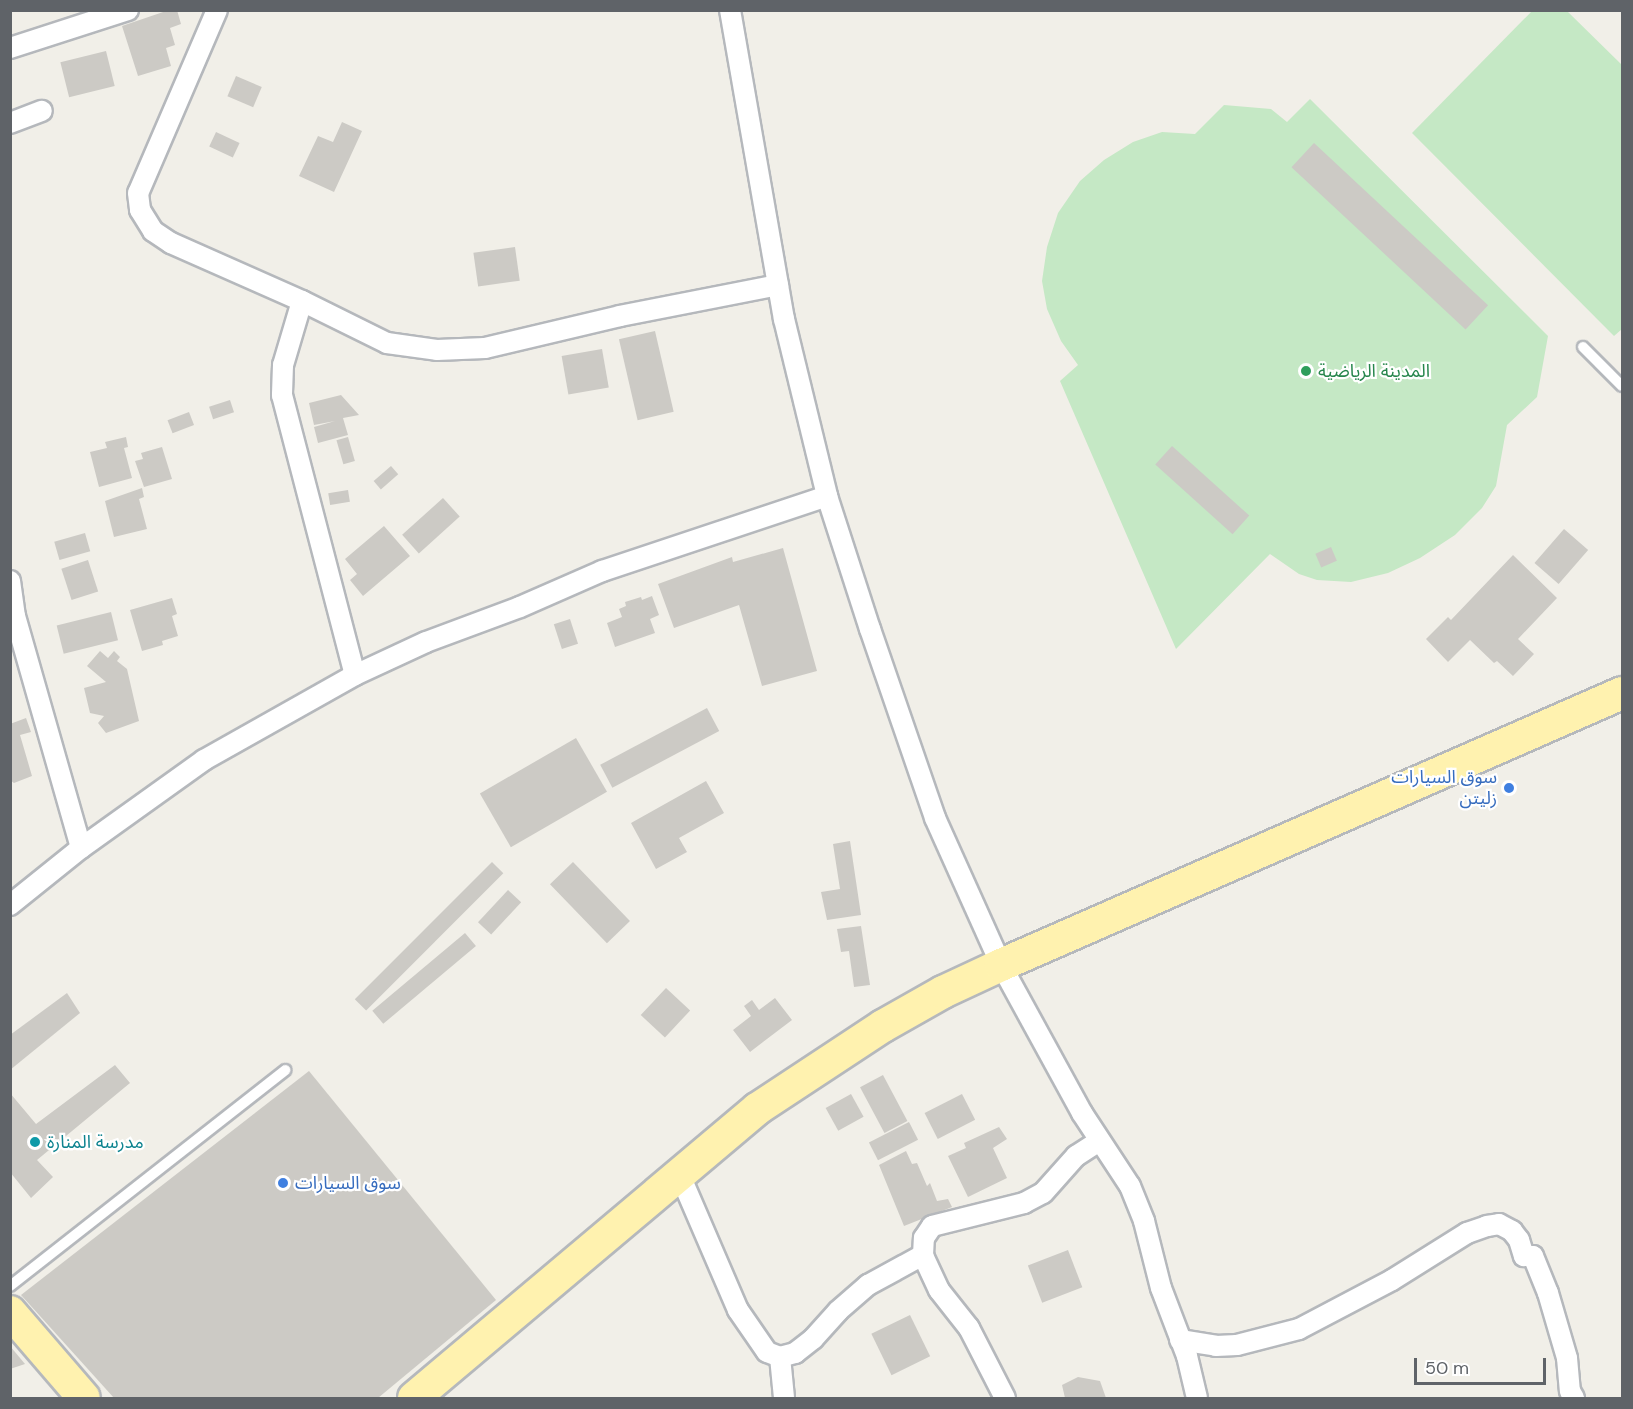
<!DOCTYPE html>
<meta charset="utf-8">
<style>
body{margin:0}
#map{position:relative;width:1633px;height:1409px;overflow:hidden;background:#f1efe8;font-family:"DM Sans","Noto Sans Arabic",sans-serif}
div>[style]{position:absolute}
.green>*{inset:0;background:#c5e8c5}
.building>*{inset:0;background:#cccac5;transform-origin:0 0}
.roads{filter:drop-shadow(2px 0 #b5b8bc) drop-shadow(-2px 0 #b5b8bc) drop-shadow(0 2px #b5b8bc) drop-shadow(0 -2px #b5b8bc)}
.lane>*{height:10px;margin:-5px;padding:0 5px;transform-origin:5px;border-radius:5px;background:#fff}
.street>*{height:20px;margin:-10px;padding:0 10px;transform-origin:10px;border-radius:10px;background:#fff}
.primary>*{height:32px;margin:-16px;padding:0 16px;transform-origin:16px;border-radius:16px;background:#fff2af}
.dots>*{width:16px;height:16px;translate:-50% -50%;box-sizing:border-box;border:3px solid #fff;border-radius:50%}
span{translate:-50% -50%;white-space:nowrap;text-align:center;line-height:1.15;-webkit-text-stroke:4.5px #fff;paint-order:stroke}
.leisure-label{font-size:18px;color:#27864d}
.left{translate:0 -50%;text-align:left}
.shop-label{font-size:18px;color:#366cbe}
.right{translate:-100% -50%;text-align:right}
.culture-label{font-size:18px;color:#0d838f}
.frame{position:absolute;inset:0;border:12px solid #5f6368;pointer-events:none}
.scale{position:absolute;left:1414px;top:1358px;width:132px;height:27px;box-sizing:border-box;border:3px solid #5f6368;border-top:0;padding-left:8px;font-size:18px;line-height:21px;white-space:nowrap;color:#5f6368;-webkit-text-stroke:4px #fff;paint-order:stroke}
</style>
<div id="map">
<div class="green">
<div style="clip-path:polygon(1533px 10px,1567px 11px,1622px 65px,1622px 329px,1614px 336px,1412px 133px)"></div>
<div style="clip-path:polygon(1310px 99px,1548px 336px,1537px 397px,1507px 425px,1496px 486px,1482px 508px,1455px 535px,1420px 558px,1388px 573px,1351px 582px,1317px 580px,1299px 574px,1270px 554px,1176px 649px,1060px 381px,1078px 365px,1061px 341px,1047px 309px,1042px 281px,1047px 247px,1058px 213px,1080px 181px,1104px 160px,1133px 142px,1162px 132px,1195px 134px,1224px 105px,1271px 109px,1287px 122px)"></div>
</div>
<div class="building">
<div style="clip-path:polygon(169px 10px,177px 10px,181px 24px,170px 28px,175px 45px,166px 48px,171px 66px,138px 76px,122px 26px)"></div>
<div style="left:106px;top:51px;width:36px;height:47px;rotate:76deg"></div>
<div style="left:236px;top:76px;width:28px;height:22px;rotate:23deg"></div>
<div style="clip-path:polygon(342px 122px,362px 131px,334px 192px,299px 176px,318px 136px,333px 142px)"></div>
<div style="left:216px;top:132px;width:26px;height:16px;rotate:25deg"></div>
<div style="left:1314px;top:143px;width:238px;height:33px;rotate:43deg"></div>
<div style="left:515px;top:247px;width:34px;height:42px;rotate:82deg"></div>
<div style="left:655px;top:331px;width:83px;height:37px;rotate:77deg"></div>
<div style="left:602px;top:349px;width:39px;height:41px;rotate:80deg"></div>
<div style="clip-path:polygon(341px 395px,359px 415px,343px 418px,348px 435px,318px 443px,314px 427px,335px 421px,314px 425px,309px 403px)"></div>
<div style="left:230px;top:400px;width:13px;height:22px;rotate:72deg"></div>
<div style="left:189px;top:412px;width:14px;height:23px;rotate:69deg"></div>
<div style="clip-path:polygon(126px 437px,128px 447px,124px 448px,132px 478px,99px 487px,90px 452px,107px 448px,105px 442px)"></div>
<div style="left:348px;top:437px;width:25px;height:12px;rotate:74deg"></div>
<div style="left:1172px;top:446px;width:104px;height:25px;rotate:42deg"></div>
<div style="clip-path:polygon(162px 447px,172px 479px,144px 487px,135px 461px,143px 459px,141px 453px)"></div>
<div style="left:391px;top:466px;width:11px;height:23px;rotate:49deg"></div>
<div style="clip-path:polygon(142px 488px,144px 497px,139px 499px,147px 529px,114px 537px,105px 501px)"></div>
<div style="left:348px;top:490px;width:12px;height:20px;rotate:81deg"></div>
<div style="left:443px;top:498px;width:25px;height:55px;rotate:48deg"></div>
<div style="clip-path:polygon(384px 526px,410px 556px,363px 596px,350px 580px,357px 574px,345px 559px)"></div>
<div style="left:1564px;top:529px;width:32px;height:45px;rotate:41deg"></div>
<div style="left:85px;top:533px;width:19px;height:32px;rotate:74deg"></div>
<div style="left:1331px;top:547px;width:15px;height:17px;rotate:67deg"></div>
<div style="clip-path:polygon(783px 548px,817px 671px,762px 686px,739px 605px,674px 628px,658px 584px,732px 557px,733px 562px)"></div>
<div style="clip-path:polygon(1513px 555px,1557px 598px,1518px 639px,1534px 654px,1513px 676px,1497px 661px,1494px 663px,1470px 640px,1448px 662px,1426px 639px,1448px 617px,1451px 620px)"></div>
<div style="left:88px;top:560px;width:33px;height:28px;rotate:72deg"></div>
<div style="clip-path:polygon(652px 596px,659px 615px,650px 619px,655px 633px,615px 647px,607px 623px,622px 617px,619px 609px,626px 606px,625px 602px,641px 597px,642px 600px)"></div>
<div style="clip-path:polygon(172px 598px,177px 614px,172px 616px,178px 636px,162px 641px,163px 645px,142px 651px,130px 610px)"></div>
<div style="left:111px;top:612px;width:29px;height:56px;rotate:76deg"></div>
<div style="left:570px;top:619px;width:26px;height:17px;rotate:72deg"></div>
<div style="clip-path:polygon(100px 651px,108px 658px,114px 651px,120px 657px,117px 661px,127px 669px,139px 721px,106px 733px,98px 723px,104px 716px,90px 713px,84px 688px,106px 682px,87px 666px)"></div>
<div style="left:707px;top:708px;width:26px;height:121px;rotate:62deg"></div>
<div style="clip-path:polygon(26px 718px,31px 732px,20px 735px,32px 776px,14px 783px,10px 780px,10px 724px)"></div>
<div style="left:576px;top:738px;width:62px;height:111px;rotate:60deg"></div>
<div style="clip-path:polygon(706px 781px,724px 813px,679px 838px,687px 852px,656px 869px,631px 823px)"></div>
<div style="clip-path:polygon(850px 841px,861px 915px,827px 920px,821px 892px,840px 889px,833px 844px)"></div>
<div style="left:492px;top:862px;width:16px;height:194px;rotate:45deg"></div>
<div style="left:573px;top:862px;width:82px;height:32px;rotate:46deg"></div>
<div style="left:508px;top:890px;width:18px;height:44px;rotate:43deg"></div>
<div style="clip-path:polygon(861px 926px,870px 985px,854px 987px,849px 951px,841px 952px,837px 929px)"></div>
<div style="left:465px;top:933px;width:17px;height:121px;rotate:50deg"></div>
<div style="left:666px;top:988px;width:33px;height:37px;rotate:43deg"></div>
<div style="clip-path:polygon(67px 993px,80px 1013px,10px 1070px,10px 1035px)"></div>
<div style="clip-path:polygon(775px 998px,792px 1020px,750px 1052px,733px 1030px,751px 1016px,744px 1006px,752px 1000px,759px 1010px)"></div>
<div style="clip-path:polygon(115px 1065px,130px 1083px,37px 1160px,53px 1177px,31px 1198px,10px 1172px,10px 1093px,36px 1124px)"></div>
<div style="clip-path:polygon(309px 1071px,496px 1300px,378px 1398px,114px 1398px,21px 1295px)"></div>
<div style="left:883px;top:1075px;width:52px;height:26px;rotate:62deg"></div>
<div style="left:851px;top:1094px;width:26px;height:29px;rotate:61deg"></div>
<div style="left:962px;top:1094px;width:29px;height:42px;rotate:63deg"></div>
<div style="left:909px;top:1122px;width:20px;height:45px;rotate:63deg"></div>
<div style="clip-path:polygon(999px 1127px,1007px 1139px,993px 1148px,1007px 1178px,968px 1197px,948px 1156px,966px 1148px,964px 1143px)"></div>
<div style="clip-path:polygon(906px 1151px,912px 1164px,917px 1163px,927px 1186px,930px 1183px,937px 1201px,948px 1199px,952px 1207px,904px 1226px,879px 1165px)"></div>
<div style="left:1068px;top:1250px;width:40px;height:43px;rotate:69deg"></div>
<div style="left:910px;top:1315px;width:46px;height:43px;rotate:64deg"></div>
<div style="clip-path:polygon(10px 1346px,25px 1364px,10px 1369px)"></div>
<div style="clip-path:polygon(1078px 1377px,1100px 1381px,1106px 1398px,1065px 1398px,1062px 1385px)"></div>
</div>
<div class="roads">
<div class="lane">
<div style="left:1583px;top:347px;width:55px;rotate:45deg"></div>
<div style="left:10px;top:1286px;width:350px;rotate:-38.1deg"></div>
</div>
<div class="street">
<div style="left:217px;top:10px;width:199px;rotate:113.3deg"></div>
<div style="left:138px;top:193px;width:17px;rotate:83deg"></div>
<div style="left:140px;top:210px;width:25px;rotate:58deg"></div>
<div style="left:153px;top:231px;width:22px;rotate:34deg"></div>
<div style="left:171px;top:243px;width:143px;rotate:23.9deg"></div>
<div style="left:302px;top:301px;width:95px;rotate:26.3deg"></div>
<div style="left:387px;top:343px;width:50px;rotate:8deg"></div>
<div style="left:437px;top:350px;width:48px;rotate:-2.4deg"></div>
<div style="left:485px;top:348px;width:139px;rotate:-13.3deg"></div>
<div style="left:620px;top:316px;width:161px;rotate:-11.1deg"></div>
<div style="left:730px;top:10px;width:314px;rotate:80.1deg"></div>
<div style="left:784px;top:319px;width:182px;rotate:76.3deg"></div>
<div style="left:827px;top:496px;width:140px;rotate:72.1deg"></div>
<div style="left:870px;top:629px;width:200px;rotate:71deg"></div>
<div style="left:935px;top:818px;width:161px;rotate:65.8deg"></div>
<div style="left:1001px;top:965px;width:169px;rotate:61.3deg"></div>
<div style="left:1082px;top:1113px;width:87px;rotate:56.7deg"></div>
<div style="left:1130px;top:1186px;width:38px;rotate:68deg"></div>
<div style="left:1144px;top:1221px;width:69px;rotate:75.8deg"></div>
<div style="left:1161px;top:1288px;width:73px;rotate:69.1deg"></div>
<div style="left:1187px;top:1356px;width:43px;rotate:76.6deg"></div>
<div style="left:10px;top:48px;width:124px;rotate:-17.9deg"></div>
<div style="left:10px;top:123px;width:34px;rotate:-21deg"></div>
<div style="left:302px;top:301px;width:67px;rotate:106.5deg"></div>
<div style="left:283px;top:365px;width:30px;rotate:92deg"></div>
<div style="left:282px;top:395px;width:289px;rotate:75.4deg"></div>
<div style="left:10px;top:581px;width:35px;rotate:82deg"></div>
<div style="left:15px;top:616px;width:241px;rotate:74.1deg"></div>
<div style="left:10px;top:905px;width:91px;rotate:-38.8deg"></div>
<div style="left:81px;top:848px;width:151px;rotate:-35.6deg"></div>
<div style="left:204px;top:760px;width:173px;rotate:-29.4deg"></div>
<div style="left:355px;top:675px;width:78px;rotate:-24.9deg"></div>
<div style="left:426px;top:642px;width:100px;rotate:-20.4deg"></div>
<div style="left:520px;top:607px;width:90px;rotate:-23.7deg"></div>
<div style="left:602px;top:571px;width:237px;rotate:-18.4deg"></div>
<div style="left:679px;top:1173px;width:149px;rotate:66.7deg"></div>
<div style="left:738px;top:1310px;width:51px;rotate:55.4deg"></div>
<div style="left:767px;top:1352px;width:14px;rotate:21deg"></div>
<div style="left:780px;top:1357px;width:16px;rotate:-15deg"></div>
<div style="left:795px;top:1353px;width:23px;rotate:-38deg"></div>
<div style="left:813px;top:1339px;width:38px;rotate:-48deg"></div>
<div style="left:838px;top:1311px;width:40px;rotate:-41deg"></div>
<div style="left:868px;top:1285px;width:63px;rotate:-28.6deg"></div>
<div style="left:1180px;top:1340px;width:36px;rotate:9deg"></div>
<div style="left:1216px;top:1346px;width:21px;rotate:-3deg"></div>
<div style="left:1237px;top:1345px;width:64px;rotate:-14.5deg"></div>
<div style="left:1299px;top:1329px;width:105px;rotate:-27.8deg"></div>
<div style="left:1392px;top:1280px;width:89px;rotate:-32.1deg"></div>
<div style="left:1467px;top:1233px;width:21px;rotate:-19deg"></div>
<div style="left:1487px;top:1226px;width:12px;rotate:-9deg"></div>
<div style="left:1499px;top:1224px;width:15px;rotate:28deg"></div>
<div style="left:1512px;top:1231px;width:11px;rotate:52deg"></div>
<div style="left:1519px;top:1240px;width:17px;rotate:73deg"></div>
<div style="left:1524px;top:1256px;width:9px"></div>
<div style="left:1533px;top:1256px;width:40px;rotate:68deg"></div>
<div style="left:1548px;top:1293px;width:68px;rotate:73.7deg"></div>
<div style="left:1567px;top:1358px;width:33px;rotate:85deg"></div>
<div style="left:1570px;top:1391px;width:8px;rotate:60deg"></div>
<div style="left:780px;top:1357px;width:41px;rotate:84.4deg"></div>
<div style="left:1005px;top:1398px;width:79px;rotate:-117.2deg"></div>
<div style="left:969px;top:1328px;width:48px;rotate:-128.3deg"></div>
<div style="left:939px;top:1290px;width:38px;rotate:-115deg"></div>
<div style="left:923px;top:1255px;width:17px;rotate:-87deg"></div>
<div style="left:924px;top:1238px;width:14px;rotate:-56deg"></div>
<div style="left:932px;top:1226px;width:95px;rotate:-14deg"></div>
<div style="left:1024px;top:1203px;width:21px;rotate:-28deg"></div>
<div style="left:1043px;top:1193px;width:50px;rotate:-48.3deg"></div>
<div style="left:1076px;top:1156px;width:27px;rotate:-33deg"></div>
</div>
<div class="primary">
<div style="left:10px;top:1312px;width:113px;rotate:49.3deg"></div>
<div style="left:414px;top:1398px;width:449px;rotate:-40.1deg"></div>
<div style="left:757px;top:1109px;width:151px;rotate:-33.4deg"></div>
<div style="left:883px;top:1026px;width:69px;rotate:-29.5deg"></div>
<div style="left:943px;top:992px;width:64px;rotate:-25deg"></div>
<div style="left:1001px;top:965px;width:678px;rotate:-23.65deg"></div>
</div>
</div>
<div class="dots">
<div style="left:1306px;top:371px;background:#2e9e5b"></div>
<div style="left:1509px;top:788px;background:#3f7fe0"></div>
<div style="left:35px;top:1142px;background:#0f9aa8"></div>
<div style="left:283px;top:1183px;background:#3f7fe0"></div>
</div>
<div class="leisure-label">
<span class="left" style="left:1318px;top:371px">المدينة الرياضية</span>
</div>
<div class="shop-label">
<span class="right" style="left:1497px;top:788px">سوق السيارات<br>زليتن</span>
<span class="left" style="left:295px;top:1183px">سوق السيارات</span>
</div>
<div class="culture-label">
<span class="left" style="left:47px;top:1142px">مدرسة المنارة</span>
</div>
<div class="frame"></div>
<div class="scale">50 m</div>
</div>
